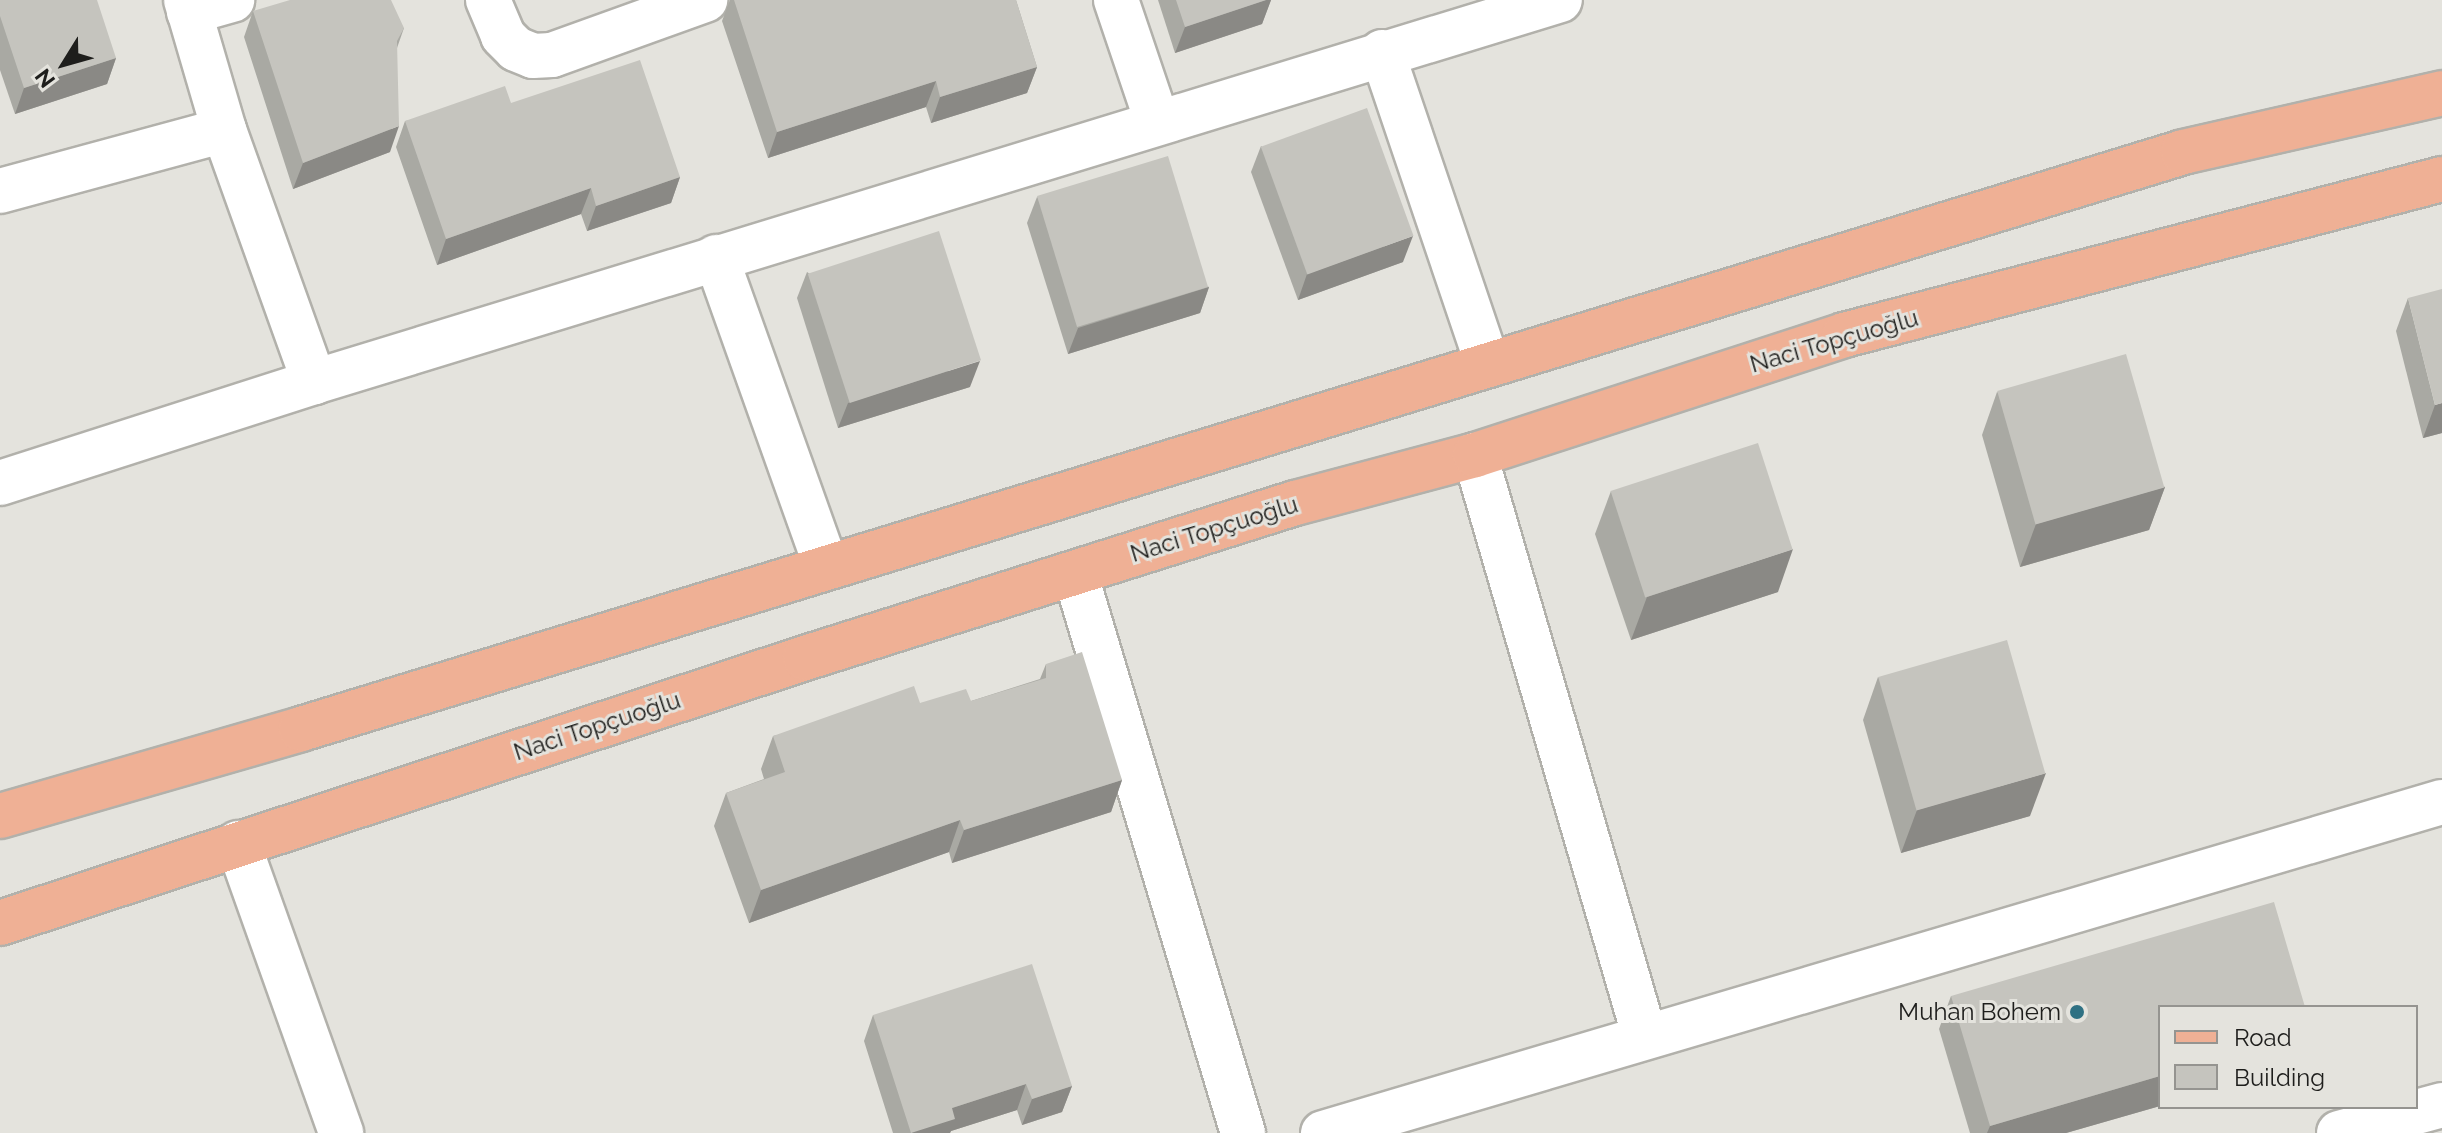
<!DOCTYPE html>
<meta charset="utf-8">
<style>
body{margin:0}
#map{position:relative;width:2442px;height:1133px;overflow:hidden;background:#e4e3dd;font-family:Raleway,sans-serif}
div>[style]{position:absolute}
.roads{filter:drop-shadow(2px 0 #b2b1ab) drop-shadow(-2px 0 #b2b1ab) drop-shadow(0 2px #b2b1ab) drop-shadow(0 -2px #b2b1ab)}
.minor>*{height:44px;margin:-22px;padding:0 22px;transform-origin:22px;border-radius:22px;background:#fff}
.major>*{height:44px;margin:-22px;padding:0 22px;transform-origin:22px;border-radius:22px;background:#efb095}
.wall>*{inset:0;background:#a9a9a3}
.shaded-wall>*{inset:0;background:#8a8985}
.building>*{inset:0;background:#c5c4be;transform-origin:0 0}
.dots>*{width:22px;height:22px;translate:-50% -50%;box-sizing:border-box;border:4px solid #e4e3dd;border-radius:50%}
span{translate:-50% -50%;white-space:nowrap;text-align:center;line-height:1.15;-webkit-text-stroke:6px #e4e3dd;paint-order:stroke}
.street-label{font-size:24px;color:#1e1e1c}
.poi-label{font-size:24px;color:#1e1e1c}
.right{translate:-100% -50%;text-align:right}
.legend{position:absolute;left:2158px;top:1005px;width:260px;height:104px;box-sizing:border-box;background:#e4e3dd;border:2px solid #959490;margin:0;padding:10px 14px;list-style:none;font-size:24px;color:#1e1e1c}
.legend li{display:flex;align-items:center;gap:16px;height:40px}
.legend b{width:40px;border:2px solid #959490}
.north{position:absolute;left:24px;top:24px;width:80px;height:80px;-webkit-text-stroke:6px #e4e3dd;paint-order:stroke;rotate:233deg;font-size:22px;font-weight:700;line-height:32px;text-align:center;color:#1e1e1c}
.north::after{content:'';display:block;margin:auto;width:28px;height:36px;background:#1e1e1c;clip-path:polygon(50% 0,100% 100%,50% 72%,0 100%)}
</style>
<div id="map">
<div class="roads">
<div class="minor">
<div style="left:186px;top:0;width:135px;rotate:73.7deg"></div>
<div style="left:224px;top:130px;width:268px;rotate:70.3deg"></div>
<div style="left:314px;top:382px;width:1303px;rotate:-17.04deg"></div>
<div style="left:488px;top:0;width:39px;rotate:67deg"></div>
<div style="left:503px;top:36px;width:18px;rotate:45deg"></div>
<div style="left:516px;top:49px;width:18px;rotate:22deg"></div>
<div style="left:533px;top:56px;width:19px;rotate:-3deg"></div>
<div style="left:552px;top:55px;width:163px;rotate:-19.8deg"></div>
<div style="left:1116px;top:0;width:128px;rotate:71.3deg"></div>
<div style="left:189px;top:12px;width:45px;rotate:-15.6deg"></div>
<div style="left:1382px;top:52px;width:328px;rotate:71.3deg"></div>
<div style="left:0;top:191px;width:232px;rotate:-15.2deg"></div>
<div style="left:716px;top:257px;width:328px;rotate:70.4deg"></div>
<div style="left:1475px;top:455px;width:603px;rotate:73.73deg"></div>
<div style="left:0;top:483px;width:330px;rotate:-17.8deg"></div>
<div style="left:1075px;top:573px;width:585px;rotate:73.3deg"></div>
<div style="left:238px;top:843px;width:308px;rotate:70.4deg"></div>
<div style="left:1323px;top:1133px;width:1167px;rotate:-16.48deg"></div>
<div style="left:2339px;top:1133px;width:107px;rotate:-15.2deg"></div>
</div>
<div class="major">
<div style="left:0;top:816px;width:313px;rotate:-16.1deg"></div>
<div style="left:301px;top:729px;width:1968px;rotate:-17.04deg"></div>
<div style="left:2183px;top:152px;width:266px;rotate:-12.8deg"></div>
<div style="left:0;top:923px;width:847px;rotate:-18.22deg"></div>
<div style="left:805px;top:658px;width:514px;rotate:-17.55deg"></div>
<div style="left:1295px;top:503px;width:186px;rotate:-14.9deg"></div>
<div style="left:1475px;top:455px;width:388px;rotate:-18deg"></div>
<div style="left:1844px;top:335px;width:618px;rotate:-14.62deg"></div>
</div>
</div>
<div class="wall">
<div style="clip-path:polygon(0 0,116px 58px,107px 84px,15px 114px,0 70px)"></div>
<div style="clip-path:polygon(730px 0,1016px 0,1037px 67px,1027px 93px,931px 123px,926px 107px,768px 158px,722px 21px)"></div>
<div style="clip-path:polygon(1158px 0,1271px 0,1262px 24px,1175px 53px)"></div>
<div style="clip-path:polygon(253px 11px,404px 28px,397px 48px,390px 152px,293px 189px,244px 37px)"></div>
<div style="clip-path:polygon(511px 103px,680px 177px,671px 203px,587px 231px,581px 214px,437px 265px,396px 147px,405px 121px)"></div>
<div style="clip-path:polygon(1261px 146px,1403px 262px,1298px 300px,1251px 172px)"></div>
<div style="clip-path:polygon(1037px 197px,1209px 287px,1200px 313px,1068px 354px,1027px 223px)"></div>
<div style="clip-path:polygon(807px 272px,970px 387px,838px 428px,797px 298px)"></div>
<div style="clip-path:polygon(2408px 298px,2442px 433px,2423px 438px,2396px 331px)"></div>
<div style="clip-path:polygon(1997px 392px,2165px 487px,2149px 530px,2020px 567px,1982px 435px)"></div>
<div style="clip-path:polygon(1611px 491px,1778px 592px,1631px 640px,1595px 534px)"></div>
<div style="clip-path:polygon(1046px 664px,1122px 780px,1111px 812px,952px 863px,949px 852px,749px 923px,714px 826px,726px 793px,764px 779px,761px 769px,773px 736px,920px 703px,971px 701px,1040px 679px)"></div>
<div style="clip-path:polygon(1878px 677px,2030px 816px,1901px 853px,1863px 720px)"></div>
<div style="clip-path:polygon(1951px 996px,2160px 1007px,2160px 1106px,2066px 1133px,1970px 1133px,1939px 1029px)"></div>
<div style="clip-path:polygon(873px 1015px,1072px 1086px,1062px 1112px,1022px 1125px,1017px 1110px,951px 1131px,950px 1133px,893px 1133px,864px 1041px)"></div>
</div>
<div class="shaded-wall">
<div style="clip-path:polygon(1266px 0,1271px 0,1262px 24px,1175px 53px,1185px 27px)"></div>
<div style="clip-path:polygon(116px 58px,107px 84px,15px 114px,24px 88px)"></div>
<div style="clip-path:polygon(1037px 67px,1027px 93px,931px 123px,940px 97px)"></div>
<div style="clip-path:polygon(936px 81px,926px 107px,768px 158px,777px 132px)"></div>
<div style="clip-path:polygon(399px 126px,390px 152px,293px 189px,303px 163px)"></div>
<div style="clip-path:polygon(680px 177px,671px 203px,587px 231px,596px 206px)"></div>
<div style="clip-path:polygon(591px 188px,581px 214px,437px 265px,446px 239px)"></div>
<div style="clip-path:polygon(1413px 236px,1403px 262px,1298px 300px,1307px 274px)"></div>
<div style="clip-path:polygon(1209px 287px,1200px 313px,1068px 354px,1078px 328px)"></div>
<div style="clip-path:polygon(980px 361px,970px 387px,838px 428px,848px 403px)"></div>
<div style="clip-path:polygon(2442px 403px,2442px 433px,2423px 438px,2435px 405px)"></div>
<div style="clip-path:polygon(2165px 487px,2149px 530px,2020px 567px,2036px 524px)"></div>
<div style="clip-path:polygon(1793px 549px,1778px 592px,1631px 640px,1647px 597px)"></div>
<div style="clip-path:polygon(2046px 773px,2030px 816px,1901px 853px,1917px 810px)"></div>
<div style="clip-path:polygon(1122px 780px,1111px 812px,952px 863px,964px 830px)"></div>
<div style="clip-path:polygon(960px 820px,949px 852px,749px 923px,761px 890px)"></div>
<div style="clip-path:polygon(2160px 1076px,2160px 1106px,2066px 1133px,1987px 1133px,1990px 1126px)"></div>
<div style="clip-path:polygon(1026px 1084px,1017px 1110px,951px 1131px,950px 1133px,911px 1133px,952px 1108px)"></div>
<div style="clip-path:polygon(1072px 1086px,1062px 1112px,1022px 1125px,1032px 1099px)"></div>
</div>
<div class="building">
<div style="clip-path:polygon(0 0,97px 0,116px 58px,24px 88px,0 16px)"></div>
<div style="clip-path:polygon(290px 0,391px 0,404px 28px,397px 41px,399px 126px,303px 163px,253px 11px)"></div>
<div style="clip-path:polygon(734px 0,1016px 0,1037px 67px,940px 97px,936px 81px,777px 132px)"></div>
<div style="clip-path:polygon(1176px 0,1266px 0,1185px 27px)"></div>
<div style="clip-path:polygon(640px 60px,680px 177px,596px 206px,591px 188px,446px 239px,405px 121px,505px 86px,511px 103px)"></div>
<div style="left:1367px;top:108px;width:136px;height:113px;rotate:70deg"></div>
<div style="left:1168px;top:156px;width:137px;height:137px;rotate:73deg"></div>
<div style="left:939px;top:231px;width:136px;height:138px;rotate:72deg"></div>
<div style="clip-path:polygon(2442px 289px,2442px 403px,2435px 405px,2408px 298px)"></div>
<div style="left:2126px;top:354px;width:139px;height:134px;rotate:74deg"></div>
<div style="left:1758px;top:443px;width:112px;height:155px;rotate:72deg"></div>
<div style="left:2007px;top:640px;width:139px;height:134px;rotate:74deg"></div>
<div style="clip-path:polygon(1082px 652px,1122px 780px,964px 830px,960px 820px,761px 890px,726px 793px,785px 772px,773px 736px,914px 686px,920px 703px,966px 689px,971px 701px,1046px 678px,1046px 664px)"></div>
<div style="clip-path:polygon(2274px 902px,2305px 1007px,2160px 1007px,2160px 1076px,1990px 1126px,1951px 996px)"></div>
<div style="clip-path:polygon(1032px 964px,1072px 1086px,1032px 1099px,1026px 1084px,952px 1108px,955px 1119px,911px 1133px,873px 1015px)"></div>
</div>
<div class="dots">
<div style="left:2077px;top:1012px;background:#2f7183"></div>
</div>
<div class="street-label">
<span style="left:1834px;top:341px;rotate:-16deg">Naci Topçuoğlu</span>
<span style="left:1214px;top:529px;rotate:-17deg">Naci Topçuoğlu</span>
<span style="left:597px;top:726px;rotate:-18deg">Naci Topçuoğlu</span>
</div>
<div class="poi-label">
<span class="right" style="left:2061px;top:1012px">Muhan Bohem</span>
</div>
<ul class="legend">
<li><b style="height:10px;background:#efb095"></b>Road</li>
<li><b style="height:22px;background:#c5c4be"></b>Building</li>
</ul>
<div class="north">N</div>
</div>
